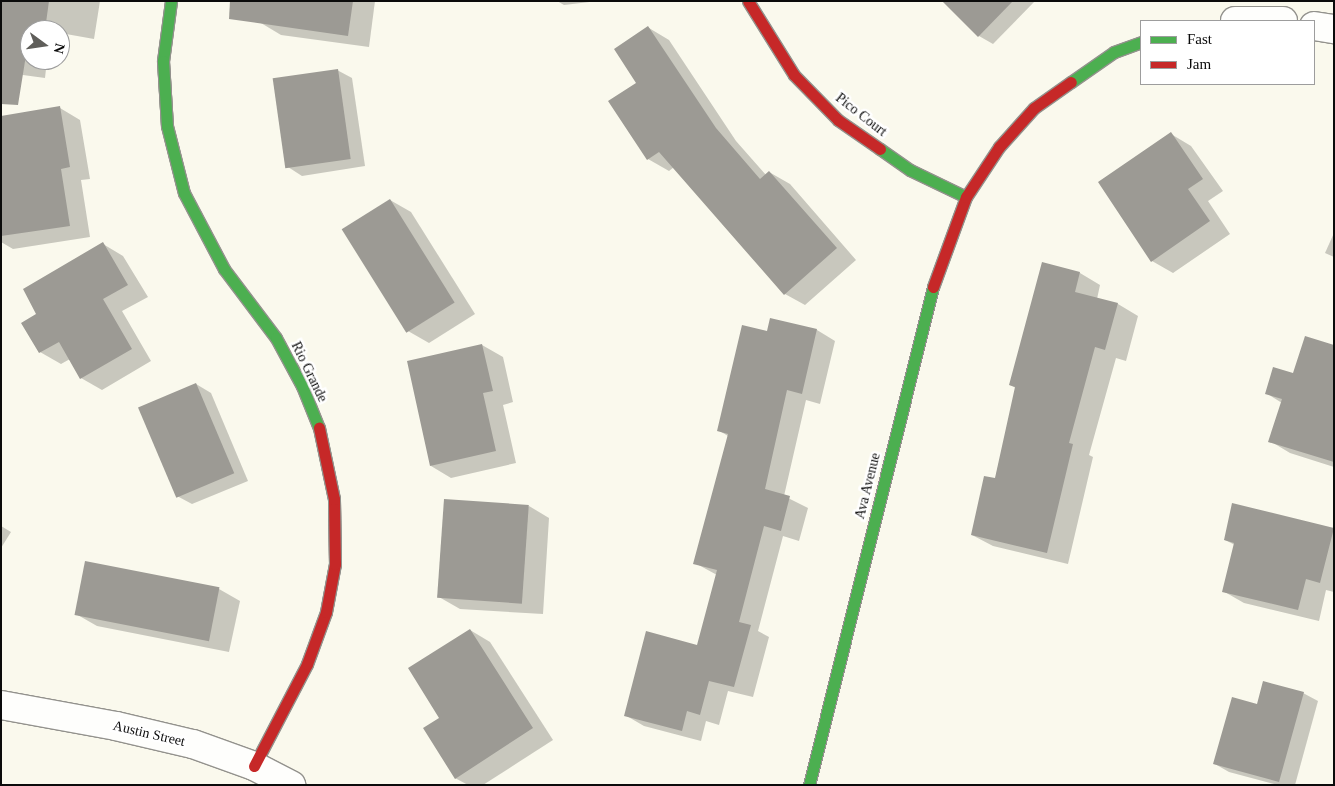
<!DOCTYPE html>
<style>
body{margin:0}
#map{position:relative;width:1335px;height:786px;overflow:hidden;background:#faf9ed;font-family:"Times New Roman",serif}
div>[style]{position:absolute}
.shadow>*{inset:0;background:#0003}
.building>*{inset:0;background:#9c9a94;transform-origin:0 0}
.roads{filter:drop-shadow(1px 0 #93928d) drop-shadow(-1px 0 #93928d) drop-shadow(0 1px #93928d) drop-shadow(0 -1px #93928d)}
.street>*{height:28px;margin:-14px;padding:0 14px;transform-origin:14px;border-radius:14px;background:#fefefc}
.fast>*{height:11px;margin:-5.5px;padding:0 5.5px;transform-origin:5.5px;border-radius:5.5px;background:#4caf50}
.jam>*{height:11px;margin:-5.5px;padding:0 5.5px;transform-origin:5.5px;border-radius:5.5px;background:#c62828}
span{translate:-50% -50%;white-space:nowrap;text-align:center;line-height:1.15;-webkit-text-stroke:5px #fff;paint-order:stroke}
.street-label{font-size:14px;color:#0b0b0b}
.frame{position:absolute;inset:0;border:2px solid #0b0b0b;pointer-events:none}
.legend{position:absolute;left:1140px;top:20px;width:175px;height:65px;box-sizing:border-box;background:#fff;border:1px solid #9d9d9d;margin:0;padding:6px 9px;list-style:none;font-size:15px;color:#0b0b0b}
.legend li{display:flex;align-items:center;gap:10px;height:25px}
.legend b{width:25px;border:1px solid #9d9d9d}
.north{position:absolute;left:20px;top:20px;width:50px;height:50px;box-sizing:border-box;background:#fff;border:1px solid #9d9d9d;border-radius:50%;rotate:104deg;font-size:14px;font-weight:700;line-height:20px;text-align:center;color:#0b0b0b}
.north::after{content:'';display:block;margin:auto;width:18px;height:22px;background:#5f5e5a;clip-path:polygon(50% 0,100% 100%,50% 72%,0 100%)}
</style>
<div id="map">
<div class="shadow">
<div style="clip-path:polygon(1px 1px,100px 1px,94px 39px,66px 34px,63px 54px,60px 54px,60px 30px,30px 30px,30px 60px,47px 60px,45px 78px,1px 72px)"></div>
<div style="clip-path:polygon(264px 1px,375px 1px,369px 47px,281px 35px,261px 23px)"></div>
<div style="clip-path:polygon(557px 1px,598px 1px,564px 5px)"></div>
<div style="clip-path:polygon(944px 1px,1035px 1px,993px 44px,979px 36px)"></div>
<div style="clip-path:polygon(649px 28px,669px 40px,736px 141px,766px 175px,769px 172px,790px 184px,856px 260px,805px 305px,785px 294px,674px 167px,669px 171px,648px 159px,610px 102px,637px 83px)"></div>
<div style="clip-path:polygon(337px 70px,352px 78px,365px 166px,302px 176px,288px 167px)"></div>
<div style="clip-path:polygon(60px 108px,80px 120px,90px 179px,81px 180px,90px 237px,13px 249px,1px 242px,1px 117px)"></div>
<div style="clip-path:polygon(1171px 134px,1191px 146px,1223px 191px,1208px 201px,1230px 234px,1173px 273px,1152px 261px)"></div>
<div style="clip-path:polygon(390px 200px,411px 212px,475px 314px,429px 343px,408px 331px)"></div>
<div style="clip-path:polygon(1334px 233px,1334px 257px,1325px 253px)"></div>
<div style="clip-path:polygon(103px 244px,123px 256px,148px 297px,122px 311px,151px 361px,102px 390px,81px 378px,70px 359px,61px 364px,40px 352px,23px 323px,38px 314px)"></div>
<div style="clip-path:polygon(1043px 263px,1080px 273px,1100px 285px,1097px 299px,1118px 304px,1138px 316px,1126px 361px,1116px 358px,1089px 455px,1093px 457px,1068px 564px,993px 546px,972px 535px,995px 480px,1016px 388px,1010px 385px)"></div>
<div style="clip-path:polygon(817px 330px,835px 341px,820px 404px,806px 400px,784px 496px,808px 508px,799px 541px,783px 536px,758px 631px,769px 637px,753px 697px,728px 691px,719px 725px,706px 721px,701px 741px,644px 726px,625px 715px,698px 646px,717px 575px,695px 563px,728px 436px,718px 430px,768px 332px)"></div>
<div style="clip-path:polygon(482px 345px,503px 357px,513px 402px,503px 405px,516px 463px,451px 478px,431px 466px)"></div>
<div style="clip-path:polygon(1334px 346px,1334px 467px,1290px 453px,1270px 441px,1282px 403px,1266px 393px)"></div>
<div style="clip-path:polygon(196px 384px,211px 393px,248px 481px,192px 504px,177px 496px)"></div>
<div style="clip-path:polygon(1233px 505px,1334px 530px,1334px 592px,1326px 590px,1319px 621px,1244px 603px,1223px 591px,1235px 545px,1225px 540px)"></div>
<div style="clip-path:polygon(529px 506px,549px 518px,543px 614px,460px 609px,439px 597px)"></div>
<div style="clip-path:polygon(1px 526px,11px 532px,1px 548px)"></div>
<div style="clip-path:polygon(86px 563px,219px 589px,240px 601px,229px 652px,97px 626px,76px 614px)"></div>
<div style="clip-path:polygon(470px 630px,490px 642px,553px 740px,483px 785px,468px 785px,455px 778px,441px 718px)"></div>
<div style="clip-path:polygon(1303px 693px,1318px 701px,1295px 785px,1278px 785px,1229px 772px,1215px 764px,1258px 705px)"></div>
</div>
<div class="building">
<div style="clip-path:polygon(1px 1px,49px 1px,45px 30px,30px 30px,18px 105px,1px 104px)"></div>
<div style="clip-path:polygon(230px 1px,353px 1px,348px 36px,229px 19px)"></div>
<div style="clip-path:polygon(942px 1px,1013px 1px,978px 37px)"></div>
<div style="clip-path:polygon(648px 26px,716px 128px,760px 179px,769px 171px,837px 248px,784px 295px,659px 152px,647px 160px,608px 101px,636px 83px,614px 49px)"></div>
<div style="left:338px;top:69px;width:91px;height:66px;rotate:82deg"></div>
<div style="clip-path:polygon(60px 106px,70px 167px,61px 169px,70px 226px,1px 236px,1px 116px)"></div>
<div style="clip-path:polygon(1171px 132px,1203px 179px,1188px 189px,1210px 221px,1151px 262px,1098px 182px)"></div>
<div style="left:390px;top:199px;width:122px;height:57px;rotate:58deg"></div>
<div style="clip-path:polygon(103px 242px,128px 285px,103px 299px,132px 349px,80px 379px,59px 342px,39px 353px,21px 323px,36px 314px,23px 289px)"></div>
<div style="clip-path:polygon(1042px 262px,1080px 272px,1075px 292px,1118px 303px,1105px 350px,1095px 347px,1069px 443px,1073px 444px,1047px 553px,971px 535px,984px 476px,995px 478px,1015px 387px,1009px 385px)"></div>
<div style="clip-path:polygon(770px 318px,817px 329px,802px 394px,787px 390px,765px 489px,790px 496px,781px 531px,764px 526px,739px 622px,751px 625px,734px 687px,709px 681px,700px 715px,687px 711px,682px 731px,624px 716px,646px 631px,697px 645px,717px 570px,693px 564px,728px 434px,717px 431px,742px 325px,767px 331px)"></div>
<div style="clip-path:polygon(1305px 336px,1334px 345px,1334px 462px,1268px 442px,1282px 399px,1265px 394px,1273px 367px,1293px 373px)"></div>
<div style="clip-path:polygon(482px 344px,493px 391px,483px 393px,496px 451px,430px 466px,407px 361px)"></div>
<div style="left:196px;top:383px;width:98px;height:63px;rotate:67deg"></div>
<div style="left:444px;top:499px;width:85px;height:99px;rotate:4deg"></div>
<div style="clip-path:polygon(1232px 503px,1334px 528px,1320px 583px,1306px 579px,1298px 610px,1222px 592px,1234px 543px,1224px 540px)"></div>
<div style="left:85px;top:561px;width:137px;height:55px;rotate:11deg"></div>
<div style="clip-path:polygon(470px 629px,533px 728px,455px 779px,423px 728px,439px 718px,408px 668px)"></div>
<div style="clip-path:polygon(1263px 681px,1304px 692px,1279px 782px,1213px 764px,1232px 697px,1257px 704px)"></div>
</div>
<div class="roads">
<div class="street">
<div style="left:1235px;top:21px;width:48px"></div>
<div style="left:1314px;top:26px;width:20px;rotate:9deg"></div>
<div style="left:1px;top:705px;width:117px;rotate:10.3deg"></div>
<div style="left:116px;top:726px;width:79px;rotate:13.2deg"></div>
<div style="left:193px;top:744px;width:65px;rotate:19.8deg"></div>
<div style="left:254px;top:766px;width:42px;rotate:27.2deg"></div>
</div>
<div class="fast">
<div style="left:171px;top:1px;width:61px;rotate:97.6deg"></div>
<div style="left:163px;top:61px;width:65px;rotate:86.5deg"></div>
<div style="left:167px;top:126px;width:69px;rotate:75.8deg"></div>
<div style="left:184px;top:193px;width:86px;rotate:62.2deg"></div>
<div style="left:224px;top:269px;width:86px;rotate:53deg"></div>
<div style="left:276px;top:338px;width:55px;rotate:61.6deg"></div>
<div style="left:302px;top:386px;width:45px;rotate:68deg"></div>
<div style="left:1071px;top:82px;width:52px;rotate:-34.9deg"></div>
<div style="left:1114px;top:52px;width:29px;rotate:-20deg"></div>
<div style="left:880px;top:149px;width:37px;rotate:35deg"></div>
<div style="left:910px;top:170px;width:62px;rotate:25.7deg"></div>
<div style="left:809px;top:785px;width:513px;rotate:-76.02deg"></div>
</div>
<div class="jam">
<div style="left:748px;top:1px;width:87px;rotate:58.1deg"></div>
<div style="left:794px;top:75px;width:63px;rotate:45.6deg"></div>
<div style="left:838px;top:120px;width:51px;rotate:34.6deg"></div>
<div style="left:933px;top:287px;width:96px;rotate:-69.9deg"></div>
<div style="left:966px;top:197px;width:60px;rotate:-56.6deg"></div>
<div style="left:999px;top:147px;width:52px;rotate:-48.1deg"></div>
<div style="left:1034px;top:108px;width:45px;rotate:-35.1deg"></div>
<div style="left:254px;top:766px;width:115px;rotate:-62.5deg"></div>
<div style="left:307px;top:664px;width:55px;rotate:-69.9deg"></div>
<div style="left:326px;top:612px;width:49px;rotate:-79.4deg"></div>
<div style="left:335px;top:564px;width:65px;rotate:-90.9deg"></div>
<div style="left:334px;top:499px;width:73px;rotate:-101.9deg"></div>
</div>
</div>
<div class="street-label">
<span style="left:861px;top:115px;rotate:38deg">Pico Court</span>
<span style="left:309px;top:372px;rotate:64deg">Rio Grande</span>
<span style="left:868px;top:486px;rotate:-76deg">Ava Avenue</span>
<span style="left:149px;top:734px;rotate:13deg">Austin Street</span>
</div>
<div class="frame"></div>
<ul class="legend">
<li><b style="height:6px;background:#4caf50"></b>Fast</li>
<li><b style="height:6px;background:#c62828"></b>Jam</li>
</ul>
<div class="north">N</div>
</div>
